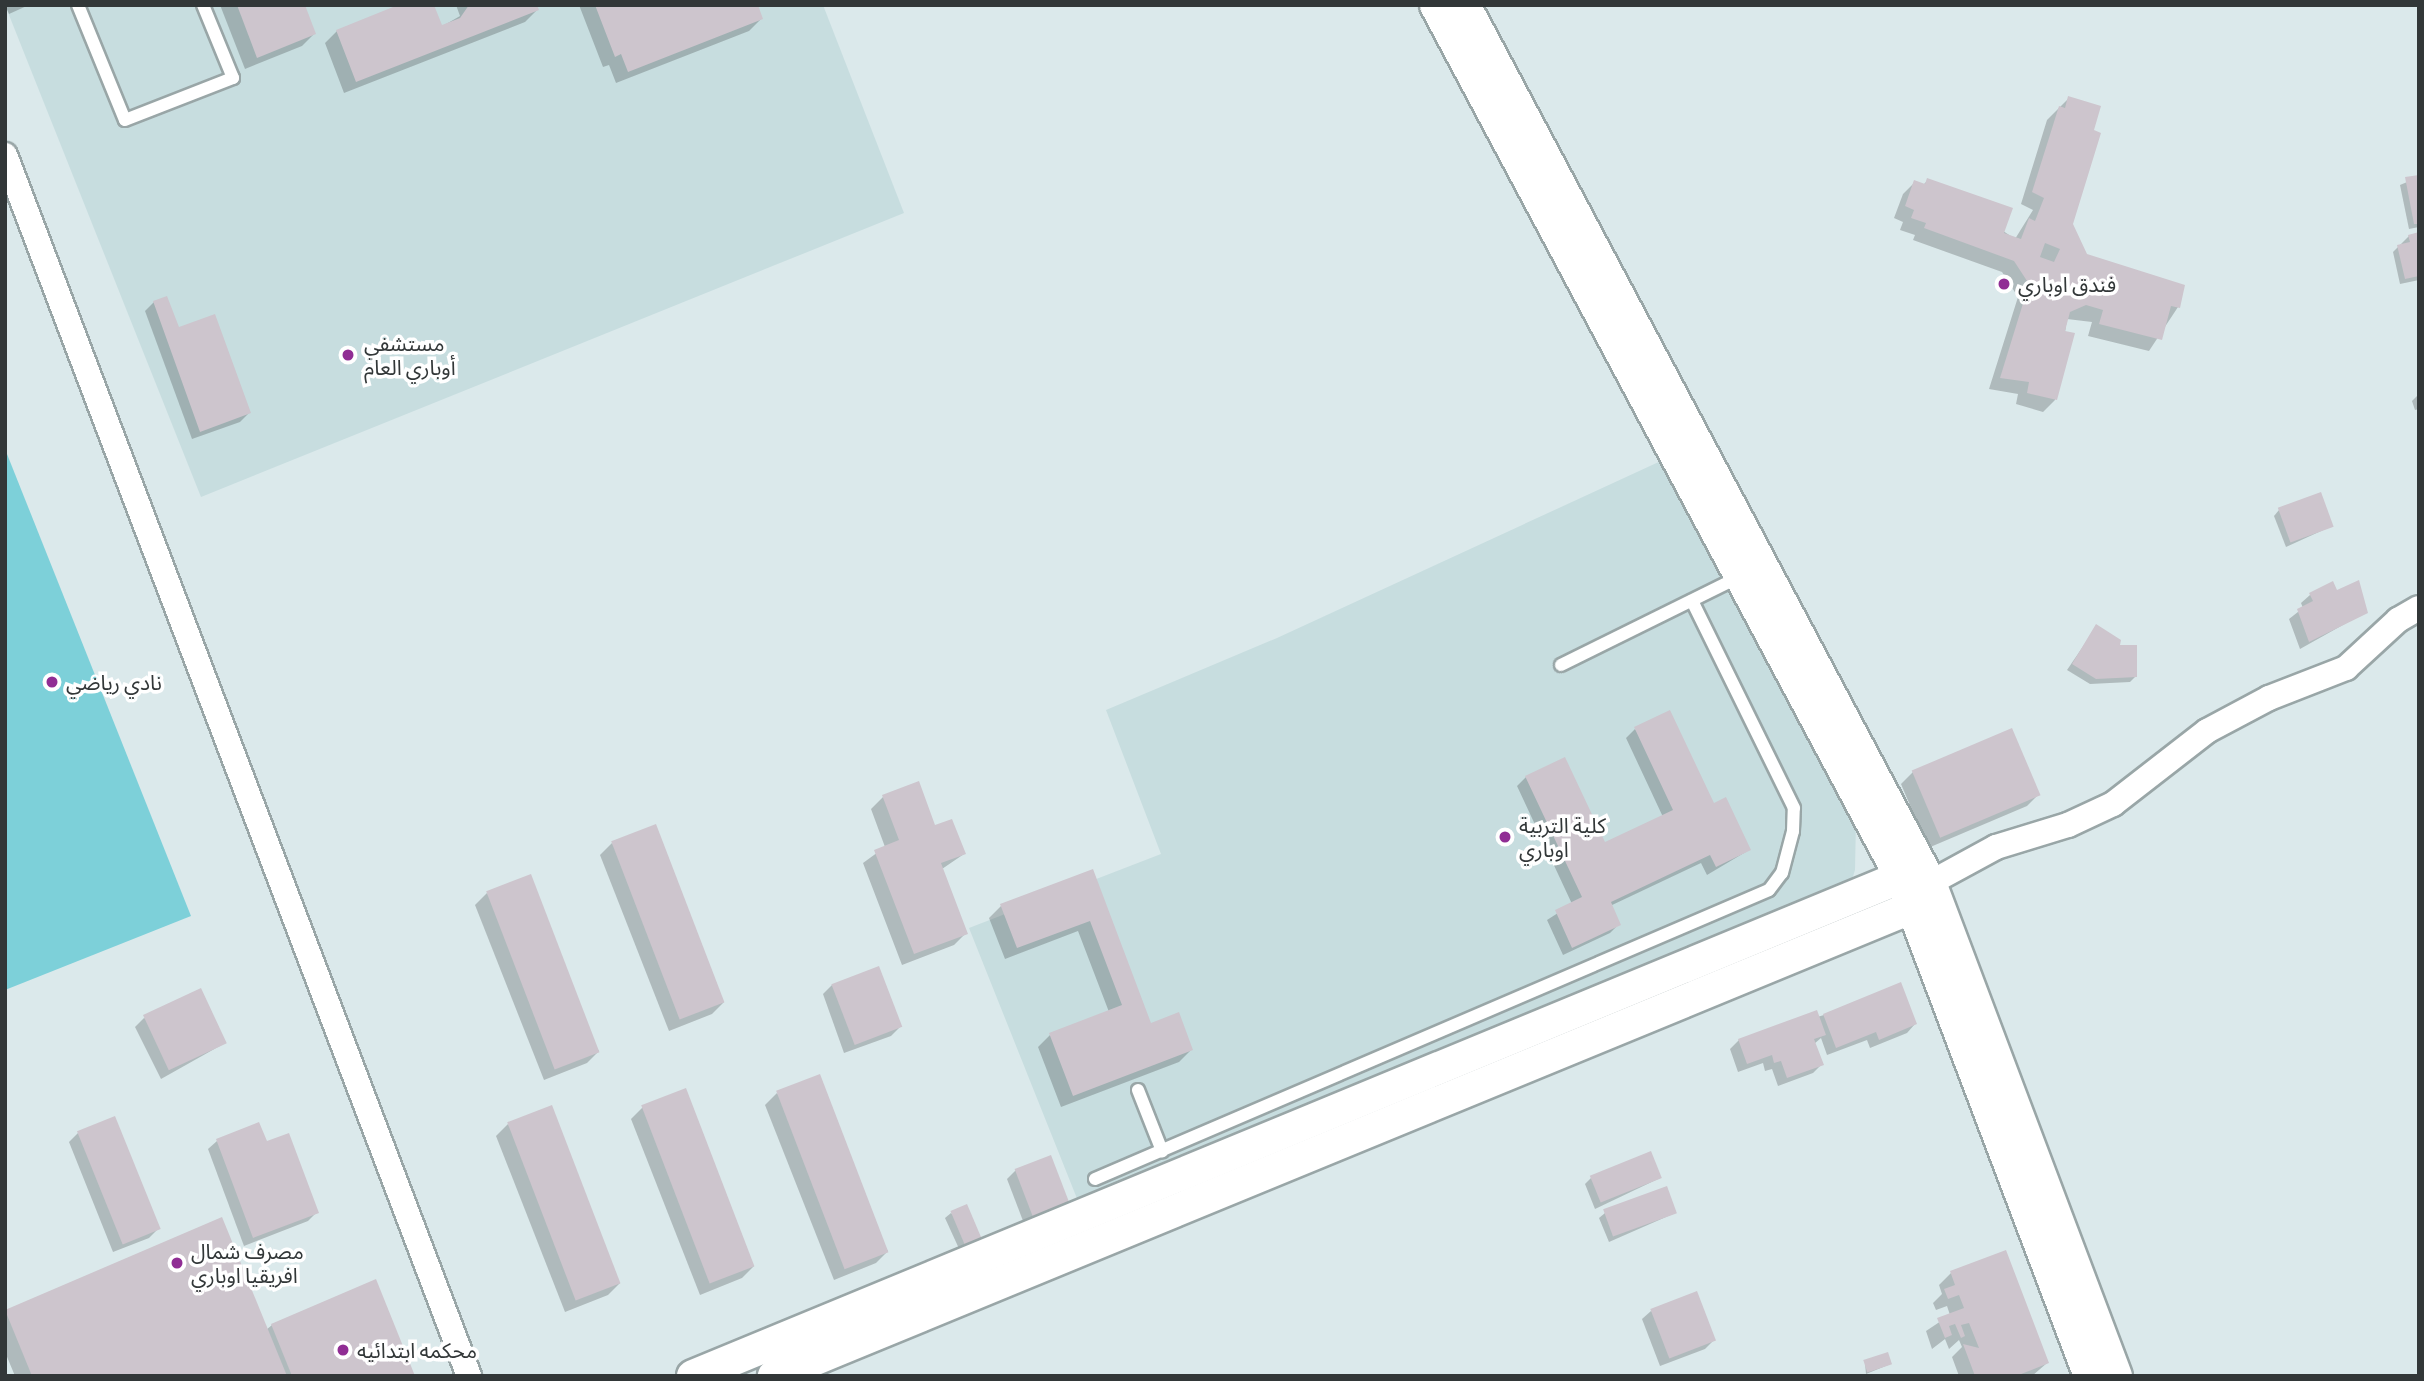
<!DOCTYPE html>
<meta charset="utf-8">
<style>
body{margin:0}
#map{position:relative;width:2424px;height:1381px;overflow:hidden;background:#dbe9eb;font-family:Barlow,"Noto Sans Arabic",sans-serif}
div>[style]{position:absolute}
.built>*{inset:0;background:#c7dddf}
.green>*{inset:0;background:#7dd0d9}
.shadow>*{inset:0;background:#0003}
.building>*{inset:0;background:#cdc5cd;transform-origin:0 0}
.roads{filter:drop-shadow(2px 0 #99a6a7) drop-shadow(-2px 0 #99a6a7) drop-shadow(0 2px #99a6a7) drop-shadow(0 -2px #99a6a7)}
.service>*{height:12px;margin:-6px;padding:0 6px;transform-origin:6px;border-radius:6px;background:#fff}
.minor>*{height:24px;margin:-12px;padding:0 12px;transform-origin:12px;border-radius:12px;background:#fff}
.tertiary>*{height:32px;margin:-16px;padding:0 16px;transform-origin:16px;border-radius:16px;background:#fff}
.dots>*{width:19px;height:19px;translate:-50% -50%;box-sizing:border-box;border:4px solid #fff;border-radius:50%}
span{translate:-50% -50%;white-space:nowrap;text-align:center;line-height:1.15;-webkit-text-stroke:7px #fff;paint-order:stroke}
.poi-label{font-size:21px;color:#323738}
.left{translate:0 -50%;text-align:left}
.frame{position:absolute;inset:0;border:7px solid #323738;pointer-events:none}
</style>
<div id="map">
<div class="built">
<div style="clip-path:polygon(5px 5px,823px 5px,904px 213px,201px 497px)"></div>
<div style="clip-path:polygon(1663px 460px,1856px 820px,1855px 870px,1846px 899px,1082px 1211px,969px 928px,1161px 854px,1106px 710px,1277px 638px)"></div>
</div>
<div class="green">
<div style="clip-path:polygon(5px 449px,191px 916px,5px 990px)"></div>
</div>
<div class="shadow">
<div style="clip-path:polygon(5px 5px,29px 5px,9px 14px)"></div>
<div style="clip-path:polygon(220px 5px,303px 5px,314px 34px,302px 46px,245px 69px)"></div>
<div style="clip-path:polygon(456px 5px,535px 5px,537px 10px,525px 22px,344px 93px,325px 43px,337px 31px,441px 27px,460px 16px)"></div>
<div style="clip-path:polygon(579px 5px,756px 5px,761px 19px,749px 31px,616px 83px,609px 65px,603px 67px)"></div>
<div style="clip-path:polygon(2069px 98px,2071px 224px,2086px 255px,2178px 307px,2149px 351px,2088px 336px,2092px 322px,2067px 319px,2055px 400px,2043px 412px,2016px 404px,2018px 394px,1989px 389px,2018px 297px,2002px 272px,1913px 240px,1915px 235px,1900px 230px,1903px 222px,1894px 218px,1903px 194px,1915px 182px,1923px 185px,1928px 180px,2015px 239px,2033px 210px,2021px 204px,2047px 120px)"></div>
<div style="clip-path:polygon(2419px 177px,2419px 227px,2409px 229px,2400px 185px)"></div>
<div style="clip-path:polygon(2419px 234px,2419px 280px,2400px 284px,2393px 252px,2409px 236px)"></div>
<div style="clip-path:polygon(154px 302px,249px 413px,240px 422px,192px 439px,145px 311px)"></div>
<div style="clip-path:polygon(2419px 394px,2419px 409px,2415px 410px,2412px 401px)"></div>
<div style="clip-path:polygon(2279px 510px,2332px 526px,2286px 547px,2274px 516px)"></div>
<div style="clip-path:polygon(2337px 592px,2366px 612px,2300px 649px,2289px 619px,2303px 608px,2301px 603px,2310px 595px)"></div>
<div style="clip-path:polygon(2097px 626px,2118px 647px,2135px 677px,2130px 682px,2090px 684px,2067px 670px)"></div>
<div style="clip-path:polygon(1635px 729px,1749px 850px,1707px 875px,1701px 863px,1610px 906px,1619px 924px,1610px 933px,1563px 955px,1547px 920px,1572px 904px,1517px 786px,1526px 777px,1604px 845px,1663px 817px,1626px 738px)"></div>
<div style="clip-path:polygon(1913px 772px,2039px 794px,2027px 806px,1928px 848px,1901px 784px)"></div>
<div style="clip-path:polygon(883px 797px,934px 827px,964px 854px,942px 869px,966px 933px,954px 945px,902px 965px,863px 863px,885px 847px,871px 809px)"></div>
<div style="clip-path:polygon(612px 843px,724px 1002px,712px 1014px,669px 1031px,600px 855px)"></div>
<div style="clip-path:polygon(1092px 871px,1150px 1025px,1191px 1050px,1179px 1062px,1061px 1107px,1038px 1047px,1050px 1035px,1109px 1012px,1078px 931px,1005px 959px,989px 918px,1001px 906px)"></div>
<div style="clip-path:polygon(487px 893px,599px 1051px,587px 1063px,544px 1080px,475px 905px)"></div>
<div style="clip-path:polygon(832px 985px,900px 1027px,891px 1036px,844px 1053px,823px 994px)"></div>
<div style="clip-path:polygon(1824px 1015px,1915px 1024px,1907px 1033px,1870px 1048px,1867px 1040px,1827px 1055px,1821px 1038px,1814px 1044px,1822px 1064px,1813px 1073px,1778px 1086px,1772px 1069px,1765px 1071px,1763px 1063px,1738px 1072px,1730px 1049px,1739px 1040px)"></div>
<div style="clip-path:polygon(144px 1018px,225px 1043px,161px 1079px,135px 1027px)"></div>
<div style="clip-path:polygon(777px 1093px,888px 1251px,876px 1263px,834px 1280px,765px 1105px)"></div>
<div style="clip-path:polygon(643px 1107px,754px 1266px,742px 1278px,700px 1295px,631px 1119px)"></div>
<div style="clip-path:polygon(508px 1124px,620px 1283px,608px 1295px,565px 1312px,496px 1136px)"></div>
<div style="clip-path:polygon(78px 1133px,158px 1229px,149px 1238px,113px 1252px,69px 1142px)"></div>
<div style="clip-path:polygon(217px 1141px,266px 1143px,317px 1212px,308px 1221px,244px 1246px,208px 1149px)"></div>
<div style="clip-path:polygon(1016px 1170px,1071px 1211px,1028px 1234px,1007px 1179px)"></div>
<div style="clip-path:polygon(1591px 1178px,1660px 1178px,1595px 1209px,1585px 1184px)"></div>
<div style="clip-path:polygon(951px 1213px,981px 1242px,961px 1253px,945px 1218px)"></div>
<div style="clip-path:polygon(1605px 1213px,1675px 1213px,1609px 1242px,1599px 1218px)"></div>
<div style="clip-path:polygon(2005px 1252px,2047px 1363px,2032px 1376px,1959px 1376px,1952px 1357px,1962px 1347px,1959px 1340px,1949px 1349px,1945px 1339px,1932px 1349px,1926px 1331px,1950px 1315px,1947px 1306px,1936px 1310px,1933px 1303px,1942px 1294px,1939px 1285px,1951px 1273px)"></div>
<div style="clip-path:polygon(6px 1311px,266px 1330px,272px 1325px,413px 1376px,15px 1376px,5px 1352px)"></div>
<div style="clip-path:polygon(1651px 1311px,1714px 1340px,1705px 1349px,1660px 1366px,1642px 1319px)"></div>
<div style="clip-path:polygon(1865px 1363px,1888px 1365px,1866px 1374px)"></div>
</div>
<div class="building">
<div style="clip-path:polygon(237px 5px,305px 5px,316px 34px,257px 58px)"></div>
<div style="clip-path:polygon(398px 5px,434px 5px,442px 25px,460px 18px,469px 5px,537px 5px,539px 10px,356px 82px,336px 30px)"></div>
<div style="clip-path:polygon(595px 5px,758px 5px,763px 19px,628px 72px,621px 54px,615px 57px)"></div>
<div style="clip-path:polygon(evenodd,2068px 96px,2101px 106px,2094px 130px,2101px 133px,2073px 224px,2087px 254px,2185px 285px,2180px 308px,2171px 306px,2162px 340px,2099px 324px,2103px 310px,2086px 305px,2070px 312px,2065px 331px,2075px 333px,2057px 400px,2027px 393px,2029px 382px,2000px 378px,2029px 284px,2014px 261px,1924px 228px,1926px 223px,1911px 218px,1914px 210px,1905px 206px,1914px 180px,1925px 184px,1927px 178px,2013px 208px,2004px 233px,2021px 239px,2029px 218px,2035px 221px,2044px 198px,2032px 192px,2059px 106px,2065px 108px,2068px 96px,2045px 243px,2060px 249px,2054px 262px,2040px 257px,2045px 243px)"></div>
<div style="clip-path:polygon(2419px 175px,2419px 224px,2414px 224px,2405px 177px)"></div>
<div style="clip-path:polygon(2419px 232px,2419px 276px,2405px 279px,2397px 245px,2410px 242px,2408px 235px)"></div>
<div style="clip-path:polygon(167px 296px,179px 327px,215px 314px,251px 413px,200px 432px,153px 301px)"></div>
<div style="left:2321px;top:492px;width:37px;height:46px;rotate:70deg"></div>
<div style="clip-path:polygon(2359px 580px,2368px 613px,2309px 642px,2297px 609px,2313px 601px,2309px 593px,2333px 581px,2337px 590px)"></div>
<div style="clip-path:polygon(2096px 624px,2121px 640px,2120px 645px,2137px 645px,2137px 677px,2096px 679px,2072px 664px)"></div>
<div style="clip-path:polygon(1670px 710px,1714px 803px,1726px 797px,1751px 850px,1716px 867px,1710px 855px,1611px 902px,1621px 925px,1572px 948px,1555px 910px,1582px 897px,1525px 776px,1565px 757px,1605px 842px,1673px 810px,1634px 727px)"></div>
<div style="left:2012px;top:728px;width:73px;height:109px;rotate:67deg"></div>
<div style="clip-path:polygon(919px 781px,935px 825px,952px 819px,966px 854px,941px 863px,968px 934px,914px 954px,874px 850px,899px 840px,882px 795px)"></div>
<div style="left:656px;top:824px;width:191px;height:48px;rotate:69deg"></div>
<div style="clip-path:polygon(1093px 869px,1151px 1023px,1179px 1012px,1193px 1050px,1073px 1096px,1049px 1033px,1122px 1005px,1090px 921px,1017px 948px,1000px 904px)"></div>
<div style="left:531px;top:874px;width:191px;height:48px;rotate:69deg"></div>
<div style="left:879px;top:966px;width:65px;height:51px;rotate:69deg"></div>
<div style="clip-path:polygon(1901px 982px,1917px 1024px,1879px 1040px,1876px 1032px,1836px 1048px,1823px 1014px)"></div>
<div style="left:201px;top:988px;width:61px;height:64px;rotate:65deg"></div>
<div style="clip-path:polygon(1817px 1010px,1826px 1035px,1814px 1039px,1824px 1065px,1787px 1078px,1781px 1061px,1774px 1063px,1772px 1055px,1747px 1064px,1738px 1039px)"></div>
<div style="left:820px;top:1074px;width:191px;height:47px;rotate:69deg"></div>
<div style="left:686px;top:1088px;width:191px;height:48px;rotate:69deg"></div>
<div style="left:552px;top:1105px;width:191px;height:48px;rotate:69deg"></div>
<div style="left:115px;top:1116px;width:122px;height:41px;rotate:68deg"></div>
<div style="clip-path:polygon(259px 1122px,267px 1141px,289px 1133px,319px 1213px,253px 1238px,216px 1139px)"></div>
<div style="left:1651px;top:1151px;width:29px;height:66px;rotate:68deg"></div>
<div style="left:1051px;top:1155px;width:61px;height:39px;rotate:69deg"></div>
<div style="left:1667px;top:1186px;width:29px;height:68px;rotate:70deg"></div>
<div style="left:967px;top:1204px;width:41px;height:18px;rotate:67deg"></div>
<div style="clip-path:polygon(222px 1217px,287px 1376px,32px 1376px,5px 1310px)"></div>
<div style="clip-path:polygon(2006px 1250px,2049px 1363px,2016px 1376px,1975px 1376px,1963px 1344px,1979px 1348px,1969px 1323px,1961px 1325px,1965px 1336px,1961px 1338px,1955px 1324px,1949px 1326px,1952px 1335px,1945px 1338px,1937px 1318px,1964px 1308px,1959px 1295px,1948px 1299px,1944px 1289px,1955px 1285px,1950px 1271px)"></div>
<div style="clip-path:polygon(376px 1279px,415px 1376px,292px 1376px,271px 1324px)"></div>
<div style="left:1697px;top:1291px;width:53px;height:50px;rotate:69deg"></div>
<div style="left:1888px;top:1352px;width:13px;height:26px;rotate:72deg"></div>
</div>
<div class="roads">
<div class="service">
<div style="left:78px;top:5px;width:124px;rotate:67.8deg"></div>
<div style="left:125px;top:120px;width:116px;rotate:-21.3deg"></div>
<div style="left:233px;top:78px;width:79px;rotate:-112.3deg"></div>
<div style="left:1561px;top:665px;width:199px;rotate:-26.3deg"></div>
<div style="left:1138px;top:1090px;width:66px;rotate:68.5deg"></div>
<div style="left:1095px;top:1179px;width:733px;rotate:-23.21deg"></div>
<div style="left:1769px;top:890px;width:21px;rotate:-53deg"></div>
<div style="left:1782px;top:873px;width:43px;rotate:-75.3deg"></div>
<div style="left:1793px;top:831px;width:23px;rotate:-88deg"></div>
<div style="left:1794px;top:808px;width:231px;rotate:-116.2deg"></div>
</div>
<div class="minor">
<div style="left:5px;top:155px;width:1306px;rotate:69.19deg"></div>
<div style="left:1930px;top:883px;width:75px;rotate:-28.6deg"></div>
<div style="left:1996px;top:847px;width:75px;rotate:-17deg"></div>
<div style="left:2068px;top:825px;width:50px;rotate:-25deg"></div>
<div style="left:2113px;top:804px;width:119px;rotate:-37.8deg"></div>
<div style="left:2207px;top:731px;width:70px;rotate:-28deg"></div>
<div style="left:2269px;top:698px;width:83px;rotate:-21.3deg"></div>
<div style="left:2346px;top:668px;width:71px;rotate:-42.7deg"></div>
<div style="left:2398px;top:620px;width:24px;rotate:-30deg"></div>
</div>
<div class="tertiary">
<div style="left:1436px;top:5px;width:988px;rotate:61.93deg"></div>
<div style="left:1901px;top:877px;width:534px;rotate:69.26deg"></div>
<div style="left:1464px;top:5px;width:994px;rotate:62.04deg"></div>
<div style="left:1930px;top:883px;width:527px;rotate:69.33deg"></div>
<div style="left:693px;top:1376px;width:1307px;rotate:-22.44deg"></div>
<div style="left:1901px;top:877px;width:30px;rotate:12deg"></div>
<div style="left:1930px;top:883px;width:29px;rotate:125deg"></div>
<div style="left:1913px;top:907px;width:1232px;rotate:157.62deg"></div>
</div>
</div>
<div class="dots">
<div style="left:2004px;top:284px;background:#902d94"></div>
<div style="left:348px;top:355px;background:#902d94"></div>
<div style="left:52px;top:682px;background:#902d94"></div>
<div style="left:1505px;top:837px;background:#902d94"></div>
<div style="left:177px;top:1263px;background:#902d94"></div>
<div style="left:343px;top:1350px;background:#902d94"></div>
</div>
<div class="poi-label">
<span class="left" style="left:2018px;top:284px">فندق اوباري</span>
<span class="left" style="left:364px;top:355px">مستشفي<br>أوباري العام</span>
<span class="left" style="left:66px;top:682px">نادي رياضي</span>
<span class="left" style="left:1519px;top:837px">كلية التربية<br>اوباري</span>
<span class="left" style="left:191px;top:1263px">مصرف شمال<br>افريقيا اوباري</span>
<span class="left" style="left:357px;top:1350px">محكمه ابتدائيه</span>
</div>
<div class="frame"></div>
</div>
